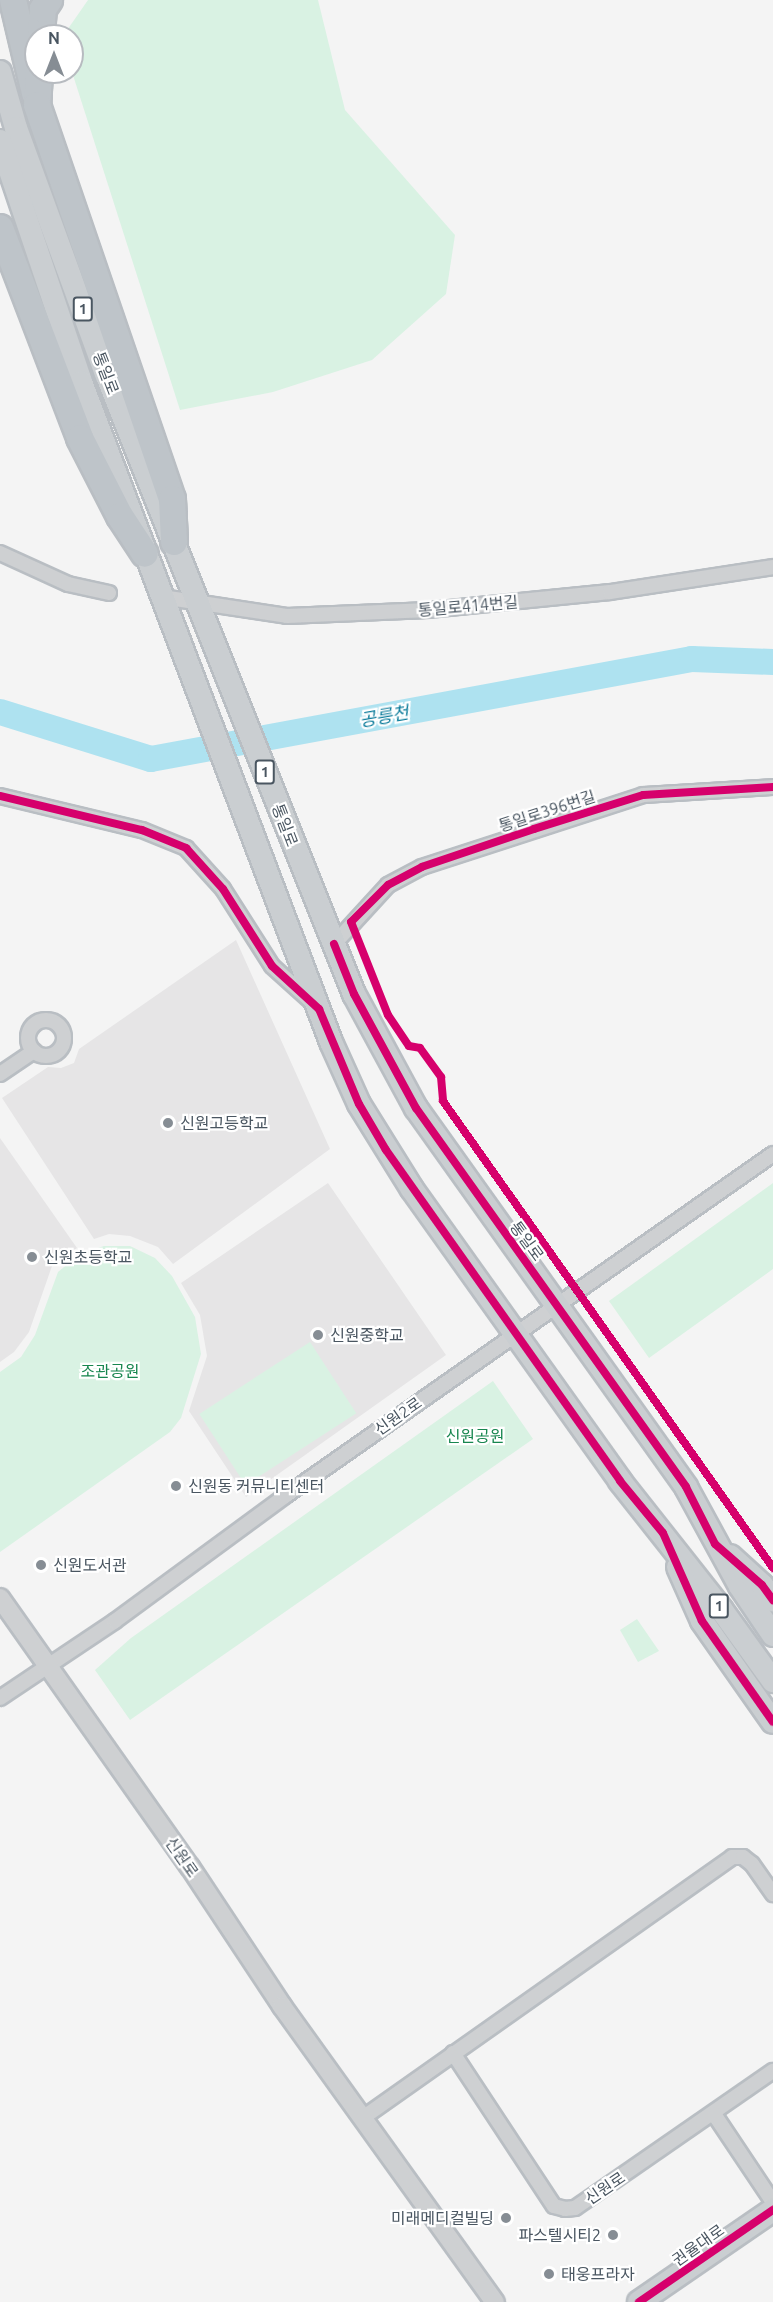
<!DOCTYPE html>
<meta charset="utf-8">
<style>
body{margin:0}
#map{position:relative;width:773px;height:2302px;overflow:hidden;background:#f4f4f4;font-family:Ubuntu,"Noto Sans KR",sans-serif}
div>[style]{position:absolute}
.education>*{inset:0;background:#e6e5e6}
.green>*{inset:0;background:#d9f2e3;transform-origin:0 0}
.river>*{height:26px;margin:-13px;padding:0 13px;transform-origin:13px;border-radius:13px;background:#aee2f0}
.roads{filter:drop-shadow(2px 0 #b9bec3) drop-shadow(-2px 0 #b9bec3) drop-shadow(0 2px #b9bec3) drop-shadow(0 -2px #b9bec3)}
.minor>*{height:14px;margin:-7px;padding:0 7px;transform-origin:7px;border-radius:7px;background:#ced0d2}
.minor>.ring{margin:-7px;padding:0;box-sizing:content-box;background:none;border:14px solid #ced0d2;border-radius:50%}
.tertiary>*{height:18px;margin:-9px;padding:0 9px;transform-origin:9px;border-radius:9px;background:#ced0d2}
.primary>*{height:22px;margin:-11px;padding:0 11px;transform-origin:11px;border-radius:11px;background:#caced1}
.motorway>*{height:26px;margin:-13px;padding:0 13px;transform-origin:13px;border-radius:13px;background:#bec4c9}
.cycleway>*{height:8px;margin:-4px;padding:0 4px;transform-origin:4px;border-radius:4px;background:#d6006c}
.dots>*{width:16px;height:16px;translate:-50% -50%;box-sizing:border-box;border:3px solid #fff;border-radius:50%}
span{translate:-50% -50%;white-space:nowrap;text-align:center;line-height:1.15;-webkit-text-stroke:4.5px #fff;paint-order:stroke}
.shield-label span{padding:2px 4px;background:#fff;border:2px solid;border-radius:4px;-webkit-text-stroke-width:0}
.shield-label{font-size:15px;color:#4a5661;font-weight:700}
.street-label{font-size:16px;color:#4a5661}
.poi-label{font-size:16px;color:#4a5661}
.left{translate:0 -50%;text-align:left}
.right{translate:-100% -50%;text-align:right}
.park-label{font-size:16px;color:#17864f}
.water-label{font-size:18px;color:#0c7c9b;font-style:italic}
.north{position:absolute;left:24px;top:24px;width:60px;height:60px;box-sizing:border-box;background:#fff;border:2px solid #b7bbc0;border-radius:50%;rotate:0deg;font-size:16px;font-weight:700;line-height:24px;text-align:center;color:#4a5661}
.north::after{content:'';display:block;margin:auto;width:21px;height:27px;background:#868d94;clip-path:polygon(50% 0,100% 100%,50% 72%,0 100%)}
</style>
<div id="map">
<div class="education">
<div style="clip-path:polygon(236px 940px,330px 1149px,173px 1264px,158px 1247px,130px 1236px,109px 1234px,94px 1239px,2px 1098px,48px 1067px,61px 1068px,74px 1063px,79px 1049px)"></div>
<div style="clip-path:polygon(0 1138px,77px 1248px,52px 1266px,29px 1332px,14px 1352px,0 1362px)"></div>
<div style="clip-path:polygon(328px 1183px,446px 1355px,246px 1497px,189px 1411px,207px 1356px,200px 1315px,181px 1283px)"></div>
</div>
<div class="green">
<div style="clip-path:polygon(88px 0,318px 0,345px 110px,455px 235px,446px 294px,372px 360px,273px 392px,180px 410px,72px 72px,72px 36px,63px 36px)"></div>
<div style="clip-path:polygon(773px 1183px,773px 1269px,649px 1358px,609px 1301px)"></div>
<div style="clip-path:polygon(104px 1246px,130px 1246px,155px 1258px,172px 1276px,195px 1317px,201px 1354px,181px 1418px,170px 1432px,0 1552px,0 1372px,21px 1357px,35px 1335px,58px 1272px,80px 1254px)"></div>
<div style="left:310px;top:1342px;width:85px;height:132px;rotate:57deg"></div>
<div style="clip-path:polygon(493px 1381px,533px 1439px,130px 1720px,95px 1670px,131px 1638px)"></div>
<div style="clip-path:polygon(637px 1619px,659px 1651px,638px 1662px,620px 1630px)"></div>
</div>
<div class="river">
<div style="left:0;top:712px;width:158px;rotate:17.3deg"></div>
<div style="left:151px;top:759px;width:550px;rotate:-10.47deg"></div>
<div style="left:692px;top:659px;width:81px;rotate:2.1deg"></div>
</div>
<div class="roads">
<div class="minor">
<div style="left:0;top:553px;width:75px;rotate:24.5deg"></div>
<div style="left:68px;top:584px;width:42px;rotate:12.4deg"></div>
<div style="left:162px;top:597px;width:126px;rotate:8.6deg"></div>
<div style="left:287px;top:616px;width:142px;rotate:-2.4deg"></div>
<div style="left:429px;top:610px;width:182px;rotate:-5.7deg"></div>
<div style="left:610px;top:592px;width:165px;rotate:-8.7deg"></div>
<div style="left:0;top:796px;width:146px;rotate:13.5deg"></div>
<div style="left:142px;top:830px;width:48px;rotate:22.2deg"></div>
<div style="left:186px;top:848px;width:55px;rotate:47.9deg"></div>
<div style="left:223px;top:889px;width:91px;rotate:57.5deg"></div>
<div style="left:272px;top:966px;width:55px;rotate:42.1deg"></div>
<div style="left:334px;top:944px;width:80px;rotate:-47.5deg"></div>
<div style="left:388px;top:885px;width:38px;rotate:-28deg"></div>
<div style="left:422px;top:867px;width:232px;rotate:-18deg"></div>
<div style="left:643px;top:795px;width:130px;rotate:-3.5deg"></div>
<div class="ring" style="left:28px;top:1020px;width:22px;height:22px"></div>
<div style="left:0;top:1074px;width:41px;rotate:-34.1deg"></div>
<div style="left:0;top:1698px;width:138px;rotate:-33.8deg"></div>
<div style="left:115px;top:1621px;width:211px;rotate:-36.3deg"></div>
<div style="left:285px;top:1496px;width:596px;rotate:-35.02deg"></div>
<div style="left:453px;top:2053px;width:183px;rotate:56.6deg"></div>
<div style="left:554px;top:2206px;width:11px;rotate:15deg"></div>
<div style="left:565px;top:2209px;width:10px;rotate:-6deg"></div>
<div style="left:575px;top:2208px;width:241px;rotate:-34.7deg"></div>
<div style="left:714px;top:2114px;width:106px;rotate:56.2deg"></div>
<div style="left:364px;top:2117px;width:451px;rotate:-35.2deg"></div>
<div style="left:732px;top:1857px;width:11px"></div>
<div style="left:743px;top:1857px;width:11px;rotate:38deg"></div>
<div style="left:752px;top:1864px;width:37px;rotate:55deg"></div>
</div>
<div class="tertiary">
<div style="left:0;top:1598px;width:329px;rotate:54.8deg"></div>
<div style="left:190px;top:1867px;width:167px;rotate:56.5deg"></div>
<div style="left:282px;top:2006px;width:365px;rotate:54.3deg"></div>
</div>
<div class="primary">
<div style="left:0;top:72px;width:58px;rotate:74.1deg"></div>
<div style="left:16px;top:128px;width:264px;rotate:69.9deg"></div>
<div style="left:107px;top:376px;width:666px;rotate:68.21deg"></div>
<div style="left:354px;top:994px;width:130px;rotate:61.5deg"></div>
<div style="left:416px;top:1108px;width:465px;rotate:54.5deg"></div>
<div style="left:686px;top:1487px;width:113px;rotate:61.4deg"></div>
<div style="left:740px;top:1586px;width:59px;rotate:56deg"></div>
<div style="left:0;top:141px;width:254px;rotate:71.4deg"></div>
<div style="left:81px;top:382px;width:706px;rotate:69.25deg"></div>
<div style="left:331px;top:1042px;width:68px;rotate:65.7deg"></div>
<div style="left:359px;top:1104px;width:100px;rotate:58.1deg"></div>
<div style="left:412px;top:1189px;width:359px;rotate:54.5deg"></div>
<div style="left:620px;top:1481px;width:163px;rotate:51.7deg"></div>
<div style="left:721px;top:1609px;width:89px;rotate:54.2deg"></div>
<div style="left:730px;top:1556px;width:43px;rotate:42.2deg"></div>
<div style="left:762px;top:1585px;width:19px;rotate:54deg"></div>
<div style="left:678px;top:1567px;width:59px;rotate:66deg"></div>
<div style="left:702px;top:1621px;width:123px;rotate:54.9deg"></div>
<div style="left:639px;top:2302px;width:163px;rotate:-34.5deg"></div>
</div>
<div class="motorway">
<div style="left:13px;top:0;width:96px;rotate:76.7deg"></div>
<div style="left:41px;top:36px;width:27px;rotate:-86deg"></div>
<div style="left:43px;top:9px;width:11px;rotate:-56deg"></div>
<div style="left:39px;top:72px;width:33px;rotate:93deg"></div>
<div style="left:37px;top:105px;width:416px;rotate:71.1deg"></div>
<div style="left:172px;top:499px;width:43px;rotate:87.3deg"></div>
<div style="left:0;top:228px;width:225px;rotate:69.1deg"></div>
<div style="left:80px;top:438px;width:88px;rotate:62.9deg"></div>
<div style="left:120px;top:516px;width:45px;rotate:56.7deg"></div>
</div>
</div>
<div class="cycleway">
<div style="left:773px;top:787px;width:130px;rotate:176.5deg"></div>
<div style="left:643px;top:795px;width:114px;rotate:162.7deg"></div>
<div style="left:534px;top:829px;width:118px;rotate:161.3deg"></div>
<div style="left:422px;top:867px;width:38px;rotate:152deg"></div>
<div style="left:388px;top:885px;width:52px;rotate:135deg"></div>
<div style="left:351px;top:922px;width:100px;rotate:68.3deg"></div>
<div style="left:388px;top:1015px;width:37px;rotate:56deg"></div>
<div style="left:409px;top:1046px;width:11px;rotate:10deg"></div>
<div style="left:420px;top:1048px;width:36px;rotate:54deg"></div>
<div style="left:441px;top:1077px;width:24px;rotate:85deg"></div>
<div style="left:443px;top:1101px;width:572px;rotate:54.75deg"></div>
<div style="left:0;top:796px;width:146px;rotate:13.5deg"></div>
<div style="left:142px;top:830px;width:48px;rotate:22.2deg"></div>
<div style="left:186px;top:848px;width:55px;rotate:47.9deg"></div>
<div style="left:223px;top:889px;width:91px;rotate:57.5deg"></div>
<div style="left:272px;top:966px;width:64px;rotate:42.5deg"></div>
<div style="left:319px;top:1009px;width:103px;rotate:67.2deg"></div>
<div style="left:359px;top:1104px;width:53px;rotate:59.6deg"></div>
<div style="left:386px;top:1150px;width:405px;rotate:54.7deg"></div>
<div style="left:620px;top:1481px;width:67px;rotate:50.4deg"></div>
<div style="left:663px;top:1533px;width:96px;rotate:66.1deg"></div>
<div style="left:702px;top:1621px;width:123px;rotate:54.9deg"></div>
<div style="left:334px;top:944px;width:54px;rotate:68.2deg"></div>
<div style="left:354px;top:994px;width:130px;rotate:61.5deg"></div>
<div style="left:416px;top:1108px;width:465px;rotate:54.5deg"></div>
<div style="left:686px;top:1487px;width:64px;rotate:63deg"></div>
<div style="left:715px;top:1544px;width:62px;rotate:41.1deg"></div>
<div style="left:762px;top:1585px;width:19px;rotate:54deg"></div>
<div style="left:639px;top:2302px;width:163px;rotate:-34.5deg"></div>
</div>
<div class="dots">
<div style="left:168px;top:1123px;background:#868d94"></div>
<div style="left:32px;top:1257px;background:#868d94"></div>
<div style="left:318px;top:1335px;background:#868d94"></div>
<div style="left:176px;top:1486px;background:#868d94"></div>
<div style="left:41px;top:1565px;background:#868d94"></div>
<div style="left:506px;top:2218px;background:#868d94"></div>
<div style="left:613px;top:2235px;background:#868d94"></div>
<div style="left:549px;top:2274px;background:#868d94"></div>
</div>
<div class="shield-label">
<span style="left:83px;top:309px">1</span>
<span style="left:265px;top:772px">1</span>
<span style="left:719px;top:1606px">1</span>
</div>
<div class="street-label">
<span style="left:106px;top:373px;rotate:69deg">통일로</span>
<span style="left:468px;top:606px;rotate:-5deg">통일로414번길</span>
<span style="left:547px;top:811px;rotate:-18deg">통일로396번길</span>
<span style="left:285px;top:825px;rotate:69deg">통일로</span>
<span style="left:527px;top:1241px;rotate:54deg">통일로</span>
<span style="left:398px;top:1416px;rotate:-35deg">신원2로</span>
<span style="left:182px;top:1857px;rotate:55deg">신원로</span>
<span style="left:605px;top:2188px;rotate:-34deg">신원로</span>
<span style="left:698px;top:2245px;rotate:-35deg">권율대로</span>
</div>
<div class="poi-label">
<span class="left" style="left:180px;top:1123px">신원고등학교</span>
<span class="left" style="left:44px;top:1257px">신원초등학교</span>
<span class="left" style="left:330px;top:1335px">신원중학교</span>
<span class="left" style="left:188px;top:1486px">신원동 커뮤니티센터</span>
<span class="left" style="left:53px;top:1565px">신원도서관</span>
<span class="right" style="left:494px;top:2218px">미래메디컬빌딩</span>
<span class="right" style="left:601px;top:2235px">파스텔시티2</span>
<span class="left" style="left:561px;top:2274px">태웅프라자</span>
</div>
<div class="park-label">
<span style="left:110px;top:1371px">조관공원</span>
<span style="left:475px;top:1436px">신원공원</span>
</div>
<div class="water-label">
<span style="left:384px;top:716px;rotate:-10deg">공릉천</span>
</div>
<div class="north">N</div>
</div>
